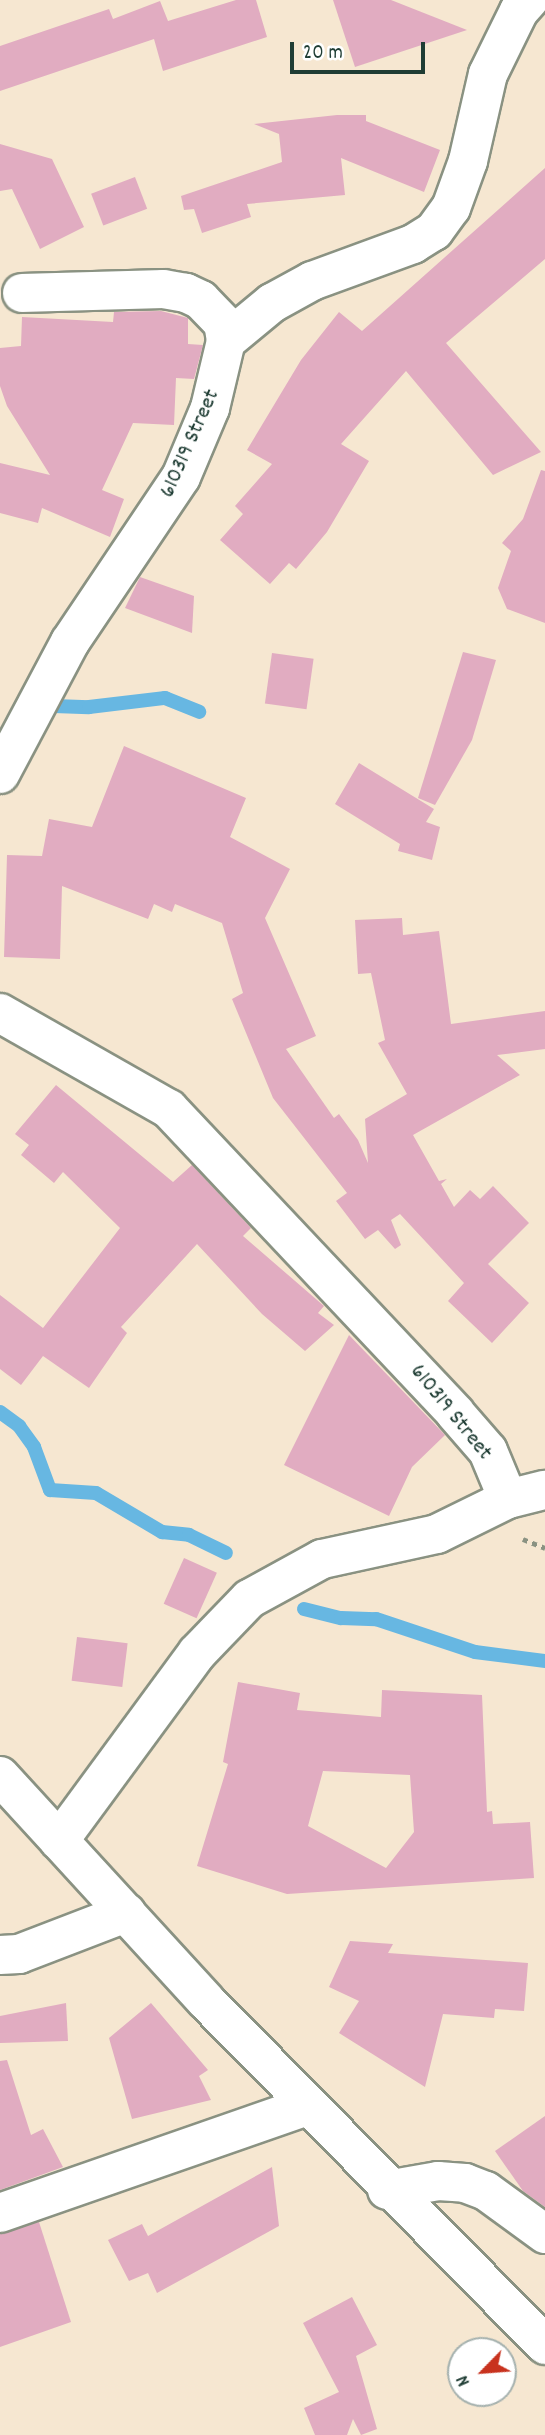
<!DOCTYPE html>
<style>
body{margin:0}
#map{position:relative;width:545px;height:2435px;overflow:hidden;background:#f6e7d1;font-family:Dekko,sans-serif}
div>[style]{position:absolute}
.stream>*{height:14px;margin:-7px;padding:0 7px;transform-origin:7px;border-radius:7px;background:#67b7e2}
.building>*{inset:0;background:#e1acc1;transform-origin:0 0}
.path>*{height:4.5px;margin-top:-2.25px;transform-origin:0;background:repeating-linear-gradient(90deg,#8a9282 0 5px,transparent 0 10px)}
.roads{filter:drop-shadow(2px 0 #8a9282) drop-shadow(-2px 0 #8a9282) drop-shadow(0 2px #8a9282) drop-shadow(0 -2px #8a9282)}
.minor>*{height:38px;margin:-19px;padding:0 19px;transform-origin:19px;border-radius:19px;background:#fff}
.tertiary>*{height:38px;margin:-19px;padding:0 19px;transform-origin:19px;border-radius:19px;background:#fff}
span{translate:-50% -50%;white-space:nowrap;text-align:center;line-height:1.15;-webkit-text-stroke:5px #fff;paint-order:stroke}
.street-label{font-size:23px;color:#1f3d34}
.north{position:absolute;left:447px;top:2337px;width:70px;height:70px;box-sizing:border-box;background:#fff;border:2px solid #a5b1ae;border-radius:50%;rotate:245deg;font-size:19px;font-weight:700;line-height:28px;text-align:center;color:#1f3d34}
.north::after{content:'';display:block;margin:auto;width:24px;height:32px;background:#c8321e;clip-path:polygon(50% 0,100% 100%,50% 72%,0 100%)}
.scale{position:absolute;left:290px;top:42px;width:135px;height:32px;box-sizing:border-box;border:4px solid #1f3d34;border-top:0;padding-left:9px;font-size:21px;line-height:24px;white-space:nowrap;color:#1f3d34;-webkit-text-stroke:5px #fff;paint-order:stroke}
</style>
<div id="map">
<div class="stream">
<div style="left:54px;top:706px;width:35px;rotate:2deg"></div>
<div style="left:89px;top:707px;width:77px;rotate:-6.8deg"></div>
<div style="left:165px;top:698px;width:37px;rotate:22deg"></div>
<div style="left:0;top:1412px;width:24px;rotate:36deg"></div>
<div style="left:19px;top:1426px;width:26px;rotate:54deg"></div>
<div style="left:34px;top:1447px;width:46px;rotate:69.6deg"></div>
<div style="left:50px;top:1490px;width:46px;rotate:3.7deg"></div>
<div style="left:96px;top:1493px;width:77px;rotate:30.6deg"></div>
<div style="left:162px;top:1532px;width:27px;rotate:6deg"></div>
<div style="left:189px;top:1535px;width:41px;rotate:25.9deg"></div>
<div style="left:304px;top:1609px;width:38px;rotate:14deg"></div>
<div style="left:341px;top:1618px;width:35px;rotate:2deg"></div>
<div style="left:376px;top:1619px;width:104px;rotate:18.4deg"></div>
<div style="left:475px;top:1652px;width:71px;rotate:7.3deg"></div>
</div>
<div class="building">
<div style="clip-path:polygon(236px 0,256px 0,267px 37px,163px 71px,154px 39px,0 91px,0 46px,109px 9px,113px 19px,160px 1px,168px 21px)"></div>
<div style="clip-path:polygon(333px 0,391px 0,467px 30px,355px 67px)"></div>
<div style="clip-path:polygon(337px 115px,366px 115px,366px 121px,440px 150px,424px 192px,341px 158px,345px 195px,247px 204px,251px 217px,202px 233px,194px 209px,184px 210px,181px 196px,282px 162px,279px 134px,254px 124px)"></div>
<div style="clip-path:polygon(0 144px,52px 159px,84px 227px,40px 249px,12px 189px,0 191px)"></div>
<div style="clip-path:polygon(545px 168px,545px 259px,446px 343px,541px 452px,493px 475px,406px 371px,341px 444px,369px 461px,327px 532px,296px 569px,289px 563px,270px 584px,220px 540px,243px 514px,235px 506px,272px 464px,247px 450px,301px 360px,339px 312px,362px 331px)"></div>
<div style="left:135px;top:177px;width:34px;height:47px;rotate:69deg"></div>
<div style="clip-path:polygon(161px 311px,188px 318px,188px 344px,203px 345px,194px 379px,176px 378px,174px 425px,133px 423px,102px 490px,124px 499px,110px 537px,42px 508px,38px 523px,0 513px,0 463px,50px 475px,7px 406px,0 386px,0 348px,21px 346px,22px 317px,113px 322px,114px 312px)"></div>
<div style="clip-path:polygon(541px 470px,545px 471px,545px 623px,507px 609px,498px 588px,511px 551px,502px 543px,523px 519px)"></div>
<div style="clip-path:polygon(140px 577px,194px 596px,192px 633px,125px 608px)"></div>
<div style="clip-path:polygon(463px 652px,496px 660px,472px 740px,435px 805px,418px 798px)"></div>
<div style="left:272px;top:653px;width:42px;height:51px;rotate:8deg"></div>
<div style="clip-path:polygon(124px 746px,246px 798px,230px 837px,290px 869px,265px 918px,316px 1036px,286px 1049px,334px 1118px,339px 1114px,358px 1140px,368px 1163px,365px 1119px,407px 1094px,378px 1043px,385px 1040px,371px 973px,358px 974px,355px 920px,402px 918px,403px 935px,439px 931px,451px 1024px,545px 1011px,545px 1049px,497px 1055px,520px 1075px,413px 1135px,439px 1181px,447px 1179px,441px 1184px,454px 1207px,470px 1190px,480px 1199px,493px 1186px,529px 1223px,488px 1264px,529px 1303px,492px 1343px,448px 1301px,464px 1283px,400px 1214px,391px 1220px,401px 1245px,395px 1249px,378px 1230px,365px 1239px,336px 1201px,347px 1193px,273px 1098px,232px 999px,243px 993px,222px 923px,175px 904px,172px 912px,154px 904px,148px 919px,62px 886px,60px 959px,4px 957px,7px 855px,42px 856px,49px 819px,92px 827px)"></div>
<div style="clip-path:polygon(359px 763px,434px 809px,426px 822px,440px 827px,432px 860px,398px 851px,400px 844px,335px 804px)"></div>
<div style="clip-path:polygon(56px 1085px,173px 1182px,192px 1165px,251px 1228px,243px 1236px,324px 1306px,318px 1313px,334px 1325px,305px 1351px,262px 1314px,197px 1244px,121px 1327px,127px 1333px,89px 1388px,43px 1356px,21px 1385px,0 1369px,0 1295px,43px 1328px,120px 1228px,63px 1172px,54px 1183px,21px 1155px,29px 1145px,15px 1134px)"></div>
<div style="clip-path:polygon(349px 1335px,445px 1435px,412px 1467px,389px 1516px,284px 1465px)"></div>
<div style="left:184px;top:1558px;width:36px;height:50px;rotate:24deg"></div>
<div style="left:77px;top:1637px;width:51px;height:44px;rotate:7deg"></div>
<div style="clip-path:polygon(evenodd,238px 1682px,300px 1693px,297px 1710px,381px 1717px,382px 1690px,482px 1695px,487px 1812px,492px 1811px,493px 1824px,530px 1822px,534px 1878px,287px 1894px,197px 1866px,228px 1764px,223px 1762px,238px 1682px,323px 1771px,410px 1775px,414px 1832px,386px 1868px,308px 1826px,323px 1771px)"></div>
<div style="clip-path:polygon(350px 1941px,393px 1944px,388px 1953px,528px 1963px,524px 2011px,495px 2009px,494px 2018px,443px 2014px,425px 2087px,339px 2033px,359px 2001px,329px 1987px)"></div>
<div style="clip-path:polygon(66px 2003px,68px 2041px,0 2043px,0 2016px)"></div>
<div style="clip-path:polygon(151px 2003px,208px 2070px,199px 2076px,211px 2100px,132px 2119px,109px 2038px)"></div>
<div style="clip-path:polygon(7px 2060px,31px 2135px,43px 2129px,63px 2167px,0 2190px,0 2061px)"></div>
<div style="clip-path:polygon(545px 2116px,545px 2207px,523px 2191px,495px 2151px)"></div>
<div style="clip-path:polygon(272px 2167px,279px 2226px,157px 2293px,148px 2273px,129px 2281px,108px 2240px,142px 2224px,148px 2236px)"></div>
<div style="clip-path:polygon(39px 2222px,71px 2322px,0 2347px,0 2234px)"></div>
<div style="clip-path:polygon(352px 2297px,377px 2345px,356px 2356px,377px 2429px,361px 2435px,353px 2419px,347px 2435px,315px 2435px,304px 2408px,339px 2392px,303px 2323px)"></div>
</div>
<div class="path">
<div style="left:523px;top:1539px;width:24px;rotate:22deg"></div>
</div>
<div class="roads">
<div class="minor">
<div style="left:226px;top:341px;width:60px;rotate:-39.6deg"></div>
<div style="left:272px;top:303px;width:46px;rotate:-28.8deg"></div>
<div style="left:312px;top:281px;width:108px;rotate:-20.1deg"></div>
<div style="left:413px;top:244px;width:25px;rotate:-32deg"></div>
<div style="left:434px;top:231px;width:29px;rotate:-54deg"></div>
<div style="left:451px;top:208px;width:50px;rotate:-70.1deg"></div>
<div style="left:468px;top:161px;width:89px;rotate:-77.1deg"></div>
<div style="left:488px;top:74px;width:70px;rotate:-63.8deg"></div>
<div style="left:519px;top:11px;width:15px;rotate:-48deg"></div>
<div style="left:0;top:774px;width:149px;rotate:-62.1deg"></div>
<div style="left:70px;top:642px;width:199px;rotate:-56.1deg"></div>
<div style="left:181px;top:477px;width:75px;rotate:-67.2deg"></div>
<div style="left:210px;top:408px;width:69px;rotate:-76.6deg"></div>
<div style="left:226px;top:341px;width:18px;rotate:-99deg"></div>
<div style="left:223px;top:323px;width:32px;rotate:-134deg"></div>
<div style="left:201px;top:300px;width:17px;rotate:-155deg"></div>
<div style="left:186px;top:293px;width:23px;rotate:-170deg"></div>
<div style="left:163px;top:289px;width:141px;rotate:178.4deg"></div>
<div style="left:0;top:1013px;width:194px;rotate:29.6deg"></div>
<div style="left:169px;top:1109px;width:417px;rotate:46.7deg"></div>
<div style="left:455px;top:1413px;width:50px;rotate:49deg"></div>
<div style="left:488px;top:1451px;width:52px;rotate:67.4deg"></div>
<div style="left:508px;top:1499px;width:79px;rotate:153.8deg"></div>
<div style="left:437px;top:1534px;width:118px;rotate:167.7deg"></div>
<div style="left:322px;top:1559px;width:83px;rotate:151.3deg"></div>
<div style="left:249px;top:1599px;width:75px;rotate:133.9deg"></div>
<div style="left:197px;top:1653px;width:233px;rotate:126.3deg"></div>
<div style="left:508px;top:1499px;width:38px;rotate:-14deg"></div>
<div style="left:0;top:1955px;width:19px;rotate:-3deg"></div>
<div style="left:19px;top:1954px;width:115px;rotate:-21deg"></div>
<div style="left:387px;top:2190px;width:52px;rotate:-10deg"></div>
<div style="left:438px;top:2181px;width:27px;rotate:4deg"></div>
<div style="left:465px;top:2183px;width:22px;rotate:21deg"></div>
<div style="left:486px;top:2191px;width:73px;rotate:36.1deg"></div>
<div style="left:0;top:2213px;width:326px;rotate:-19.2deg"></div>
</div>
<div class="tertiary">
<div style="left:0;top:1776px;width:305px;rotate:47.5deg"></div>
<div style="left:206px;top:2001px;width:483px;rotate:45.4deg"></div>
</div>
</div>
<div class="street-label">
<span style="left:191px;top:444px;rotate:-66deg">610319 Street</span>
<span style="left:450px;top:1413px;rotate:51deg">610319 Street</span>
</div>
<div class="north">N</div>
<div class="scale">20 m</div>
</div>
